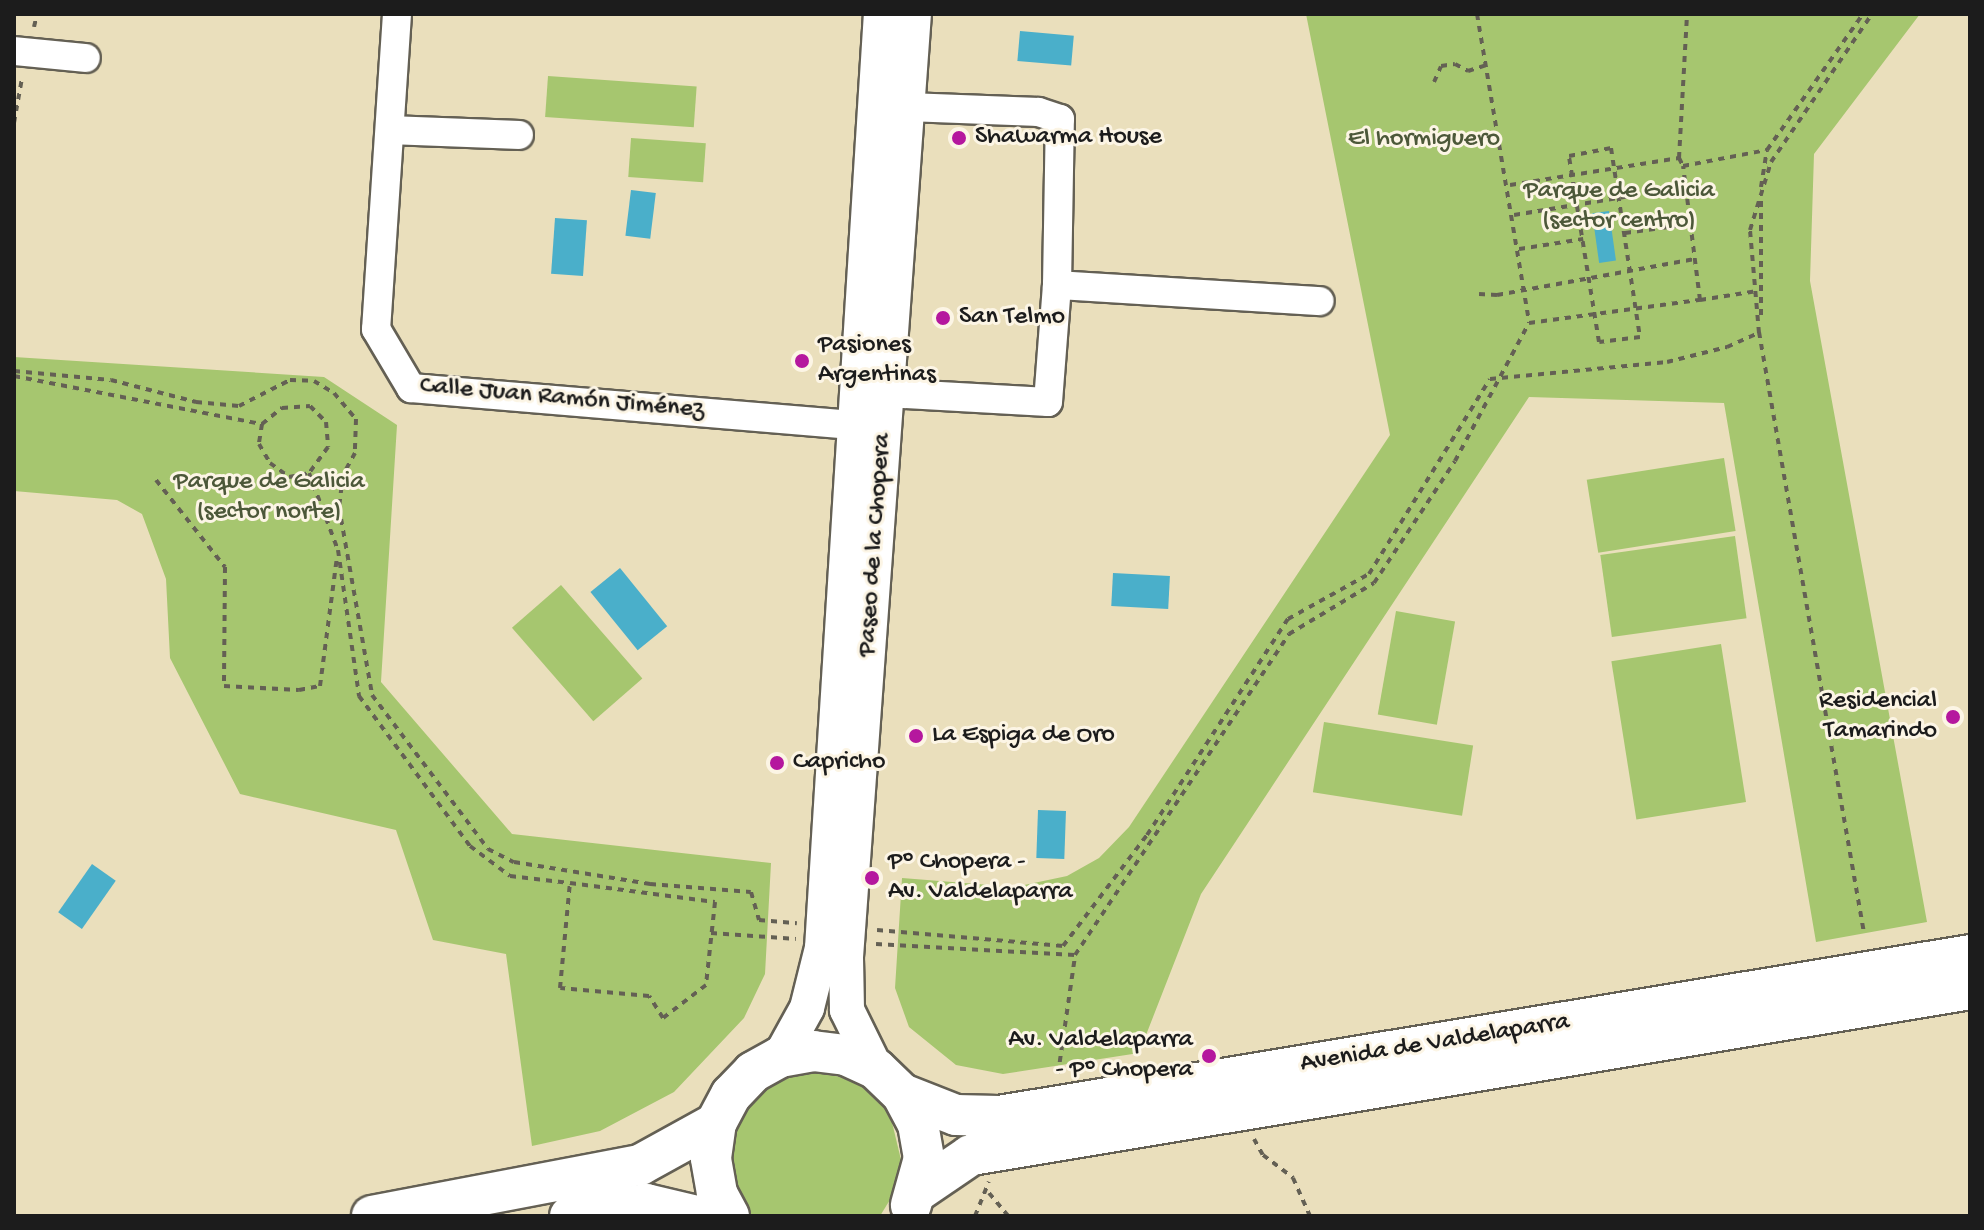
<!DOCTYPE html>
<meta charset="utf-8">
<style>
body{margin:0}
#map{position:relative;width:1984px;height:1230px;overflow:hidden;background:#eadfbc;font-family:"Gochi Hand",sans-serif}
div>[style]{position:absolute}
.green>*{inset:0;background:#a6c66f;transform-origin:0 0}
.water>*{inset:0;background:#4aafca;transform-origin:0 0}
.path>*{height:4px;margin-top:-2px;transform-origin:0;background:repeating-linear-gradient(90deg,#646054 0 6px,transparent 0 12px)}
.roads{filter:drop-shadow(2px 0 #646054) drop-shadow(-2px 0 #646054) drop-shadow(0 2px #646054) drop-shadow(0 -2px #646054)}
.minor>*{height:28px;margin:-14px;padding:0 14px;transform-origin:14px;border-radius:14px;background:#fff}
.major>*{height:34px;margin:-17px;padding:0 17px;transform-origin:17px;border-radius:17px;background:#fff}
.highway>*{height:40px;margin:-20px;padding:0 20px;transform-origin:20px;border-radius:20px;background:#fff}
.dots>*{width:22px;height:22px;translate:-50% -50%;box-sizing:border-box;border:4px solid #fcf5e5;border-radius:50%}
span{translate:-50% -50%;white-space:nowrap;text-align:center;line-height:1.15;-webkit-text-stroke:6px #fcf5e5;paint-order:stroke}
.poi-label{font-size:26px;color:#1c1c1c}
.left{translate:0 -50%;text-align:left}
.right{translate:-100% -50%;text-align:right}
.park-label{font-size:26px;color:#4c5839}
.street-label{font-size:26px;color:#1c1c1c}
.frame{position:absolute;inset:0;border:16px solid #1c1c1c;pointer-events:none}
</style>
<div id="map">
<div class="green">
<div style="clip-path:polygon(1306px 14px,1920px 14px,1814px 154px,1810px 281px,1927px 922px,1816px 942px,1724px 403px,1529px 397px,1201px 894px,1139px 1053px,1003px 1074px,956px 1065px,909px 1027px,895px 988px,902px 878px,1015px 887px,1067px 876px,1099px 858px,1129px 827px,1390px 435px)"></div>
<div style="left:548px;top:76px;width:149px;height:41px;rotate:4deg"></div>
<div style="left:631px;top:138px;width:75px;height:39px;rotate:4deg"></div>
<div style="clip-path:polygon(14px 357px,324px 377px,397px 425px,381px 682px,512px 834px,771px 863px,765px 974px,744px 1018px,674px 1092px,600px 1131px,532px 1146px,506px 954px,433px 940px,396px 830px,240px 794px,170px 658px,166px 579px,142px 514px,117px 500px,14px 491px)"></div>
<div style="left:1724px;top:458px;width:74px;height:139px;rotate:81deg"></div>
<div style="left:1735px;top:536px;width:83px;height:136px;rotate:82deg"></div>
<div style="left:561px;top:585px;width:124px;height:65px;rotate:49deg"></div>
<div style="left:1396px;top:611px;width:60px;height:105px;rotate:10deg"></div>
<div style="left:1721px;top:644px;width:160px;height:111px;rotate:81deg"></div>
<div style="left:1324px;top:722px;width:151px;height:71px;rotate:9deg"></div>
<div style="clip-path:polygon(804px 1071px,854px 1079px,890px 1114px,902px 1164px,896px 1190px,880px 1216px,751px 1216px,744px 1208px,732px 1184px,731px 1134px,758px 1092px)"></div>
</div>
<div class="water">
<div style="left:1020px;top:31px;width:54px;height:30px;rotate:5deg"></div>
<div style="left:631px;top:190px;width:25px;height:46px;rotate:7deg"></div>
<div style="left:1609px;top:211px;width:50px;height:17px;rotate:82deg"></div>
<div style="left:555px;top:218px;width:32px;height:56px;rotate:4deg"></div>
<div style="left:620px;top:568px;width:75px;height:38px;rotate:51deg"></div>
<div style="left:1113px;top:573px;width:57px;height:33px;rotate:3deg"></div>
<div style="left:1038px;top:810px;width:28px;height:48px;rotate:2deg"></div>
<div style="left:92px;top:864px;width:29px;height:59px;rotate:35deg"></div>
</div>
<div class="path">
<div style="left:1477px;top:14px;width:313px;rotate:80.4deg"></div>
<div style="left:34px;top:27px;width:13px;rotate:-77deg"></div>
<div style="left:1434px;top:82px;width:17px;rotate:-66deg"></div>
<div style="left:1441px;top:66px;width:14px;rotate:-8deg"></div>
<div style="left:1455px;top:64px;width:15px;rotate:28deg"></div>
<div style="left:1468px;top:71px;width:20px;rotate:-18deg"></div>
<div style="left:14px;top:123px;width:46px;rotate:-79.9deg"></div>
<div style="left:1611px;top:148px;width:191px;rotate:81.3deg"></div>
<div style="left:1640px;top:337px;width:41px;rotate:173deg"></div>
<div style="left:1599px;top:342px;width:188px;rotate:-99.2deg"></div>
<div style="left:1569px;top:156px;width:43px;rotate:-10.8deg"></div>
<div style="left:1679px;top:158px;width:144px;rotate:-86.8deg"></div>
<div style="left:1510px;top:185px;width:171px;rotate:-9.1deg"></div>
<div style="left:1679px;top:158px;width:9px;rotate:63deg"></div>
<div style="left:1761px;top:187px;width:37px;rotate:-81deg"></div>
<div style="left:1514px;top:215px;width:173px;rotate:-9.3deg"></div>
<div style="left:1625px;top:233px;width:66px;rotate:-7.9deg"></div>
<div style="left:1519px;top:249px;width:65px;rotate:-8.9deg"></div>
<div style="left:1479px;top:294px;width:18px;rotate:3deg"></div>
<div style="left:1497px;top:295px;width:201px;rotate:-10.3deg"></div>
<div style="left:1700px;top:300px;width:58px;rotate:-9deg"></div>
<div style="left:1761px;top:315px;width:115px;rotate:-90deg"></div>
<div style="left:1759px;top:332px;width:610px;rotate:80.09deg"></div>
<div style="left:14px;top:371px;width:97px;rotate:5.3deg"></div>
<div style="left:111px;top:380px;width:88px;rotate:14.5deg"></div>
<div style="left:196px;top:402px;width:43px;rotate:5.3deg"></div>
<div style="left:239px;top:406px;width:57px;rotate:-27deg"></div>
<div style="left:290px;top:380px;width:24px;rotate:2deg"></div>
<div style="left:314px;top:381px;width:23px;rotate:31deg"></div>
<div style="left:334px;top:393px;width:34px;rotate:50deg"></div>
<div style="left:356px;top:419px;width:34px;rotate:92deg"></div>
<div style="left:355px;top:453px;width:25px;rotate:119deg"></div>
<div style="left:343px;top:475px;width:32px;rotate:97deg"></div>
<div style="left:339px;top:507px;width:191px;rotate:80deg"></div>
<div style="left:372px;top:695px;width:193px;rotate:53deg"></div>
<div style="left:488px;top:849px;width:29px;rotate:27deg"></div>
<div style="left:514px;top:862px;width:138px;rotate:9.2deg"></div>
<div style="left:650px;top:884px;width:101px;rotate:4.5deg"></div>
<div style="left:751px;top:892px;width:29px;rotate:74deg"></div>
<div style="left:759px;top:920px;width:38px;rotate:5deg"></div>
<div style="left:14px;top:376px;width:253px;rotate:11deg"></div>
<div style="left:262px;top:424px;width:26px;rotate:-39deg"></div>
<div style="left:282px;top:408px;width:28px;rotate:-4deg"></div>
<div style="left:310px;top:406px;width:23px;rotate:45deg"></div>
<div style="left:326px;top:422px;width:25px;rotate:85deg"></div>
<div style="left:328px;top:447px;width:32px;rotate:126deg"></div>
<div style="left:309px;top:473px;width:82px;rotate:69.4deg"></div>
<div style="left:338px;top:550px;width:148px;rotate:81.8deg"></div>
<div style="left:359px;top:696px;width:187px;rotate:53.5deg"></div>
<div style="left:470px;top:846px;width:50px;rotate:36.9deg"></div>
<div style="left:510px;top:876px;width:60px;rotate:6.7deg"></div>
<div style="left:570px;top:883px;width:146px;rotate:7.5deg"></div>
<div style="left:715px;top:902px;width:83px;rotate:96.2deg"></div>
<div style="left:706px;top:985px;width:54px;rotate:142.5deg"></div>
<div style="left:663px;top:1018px;width:26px;rotate:-122deg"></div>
<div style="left:649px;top:996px;width:89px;rotate:-174.9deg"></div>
<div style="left:560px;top:988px;width:105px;rotate:-84.6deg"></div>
<div style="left:262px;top:424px;width:20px;rotate:99deg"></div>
<div style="left:259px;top:444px;width:22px;rotate:60deg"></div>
<div style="left:270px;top:463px;width:24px;rotate:36deg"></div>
<div style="left:289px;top:477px;width:20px;rotate:-11deg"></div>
<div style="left:156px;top:480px;width:111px;rotate:51.6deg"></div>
<div style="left:225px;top:567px;width:119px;rotate:90.5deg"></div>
<div style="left:224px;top:686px;width:75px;rotate:3.1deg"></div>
<div style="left:299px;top:690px;width:21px;rotate:-11deg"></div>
<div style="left:320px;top:686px;width:131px;rotate:-82.5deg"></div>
<div style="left:877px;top:930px;width:187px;rotate:4.9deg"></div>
<div style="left:1063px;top:946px;width:139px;rotate:-52.9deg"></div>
<div style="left:1147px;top:835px;width:258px;rotate:-56.9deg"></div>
<div style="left:1288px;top:619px;width:93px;rotate:-29.1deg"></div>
<div style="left:1369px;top:574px;width:229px;rotate:-58.2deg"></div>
<div style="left:1490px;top:379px;width:178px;rotate:-5.5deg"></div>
<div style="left:1667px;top:362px;width:62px;rotate:-14deg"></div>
<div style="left:1727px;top:347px;width:35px;rotate:-24deg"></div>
<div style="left:1759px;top:333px;width:103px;rotate:-95deg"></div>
<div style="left:1750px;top:230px;width:71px;rotate:-72.8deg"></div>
<div style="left:1771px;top:162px;width:179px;rotate:-55.7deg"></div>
<div style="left:711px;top:933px;width:85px;rotate:4deg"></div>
<div style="left:876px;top:944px;width:199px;rotate:3.2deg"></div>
<div style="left:1075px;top:955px;width:386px;rotate:-56.3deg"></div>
<div style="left:1289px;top:634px;width:99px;rotate:-31deg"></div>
<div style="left:1374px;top:583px;width:146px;rotate:-56.4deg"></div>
<div style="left:1455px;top:461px;width:157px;rotate:-61.8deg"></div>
<div style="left:1529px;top:323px;width:173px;rotate:-7.7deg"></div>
<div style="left:1700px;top:300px;width:135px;rotate:-97.2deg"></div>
<div style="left:1683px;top:166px;width:86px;rotate:-10.8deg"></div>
<div style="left:1767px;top:150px;width:166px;rotate:-54.8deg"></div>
<div style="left:1058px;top:1074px;width:119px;rotate:-81.8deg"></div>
<div style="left:1254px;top:1139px;width:18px;rotate:61deg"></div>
<div style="left:1263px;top:1155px;width:38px;rotate:37deg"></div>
<div style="left:1293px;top:1178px;width:42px;rotate:65.9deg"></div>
<div style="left:989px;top:1193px;width:30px;rotate:50deg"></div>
<div style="left:975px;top:1216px;width:37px;rotate:-68deg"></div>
</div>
<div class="roads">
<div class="minor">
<div style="left:397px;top:14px;width:316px;rotate:93.8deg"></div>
<div style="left:376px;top:329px;width:69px;rotate:59.3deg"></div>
<div style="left:411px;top:388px;width:446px;rotate:4.8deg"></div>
<div style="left:14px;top:51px;width:72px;rotate:5.6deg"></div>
<div style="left:390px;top:130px;width:129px;rotate:2.2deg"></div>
<div style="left:1057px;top:285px;width:263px;rotate:3.5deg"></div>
<div style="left:887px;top:393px;width:161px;rotate:3.2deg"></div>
<div style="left:1048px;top:402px;width:117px;rotate:-85.6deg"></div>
<div style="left:1057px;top:285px;width:166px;rotate:-89deg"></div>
<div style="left:1060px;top:119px;width:23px;rotate:-162deg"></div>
<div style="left:1038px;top:112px;width:130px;rotate:-177.8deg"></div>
</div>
<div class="major">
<div style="left:780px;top:1057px;width:56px;rotate:-61.1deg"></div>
<div style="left:807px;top:1008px;width:62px;rotate:-76deg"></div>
<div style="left:822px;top:948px;width:936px;rotate:-86.39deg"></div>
<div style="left:876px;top:1069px;width:66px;rotate:-116.2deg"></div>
<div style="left:847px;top:1010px;width:53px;rotate:-91.1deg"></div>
<div style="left:846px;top:957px;width:945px;rotate:-85.88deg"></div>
</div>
<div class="highway">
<div style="left:902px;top:1094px;width:58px;rotate:21.3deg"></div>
<div style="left:956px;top:1115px;width:43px;rotate:1.3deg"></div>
<div style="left:999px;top:1116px;width:984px;rotate:-9.41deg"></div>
<div style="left:918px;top:1191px;width:64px;rotate:-34.2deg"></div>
<div style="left:971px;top:1155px;width:1013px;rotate:-9.43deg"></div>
<div style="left:372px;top:1216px;width:273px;rotate:-10.8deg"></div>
<div style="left:640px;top:1165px;width:87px;rotate:-28.9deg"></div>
<div style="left:570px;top:1216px;width:77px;rotate:-9deg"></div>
<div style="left:646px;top:1204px;width:52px;rotate:13.2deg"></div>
<div style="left:729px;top:1216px;width:26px;rotate:-118deg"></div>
<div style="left:717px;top:1193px;width:36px;rotate:-100deg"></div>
<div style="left:711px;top:1158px;width:35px;rotate:-82deg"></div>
<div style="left:716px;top:1123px;width:32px;rotate:-62deg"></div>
<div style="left:731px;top:1095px;width:32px;rotate:-46deg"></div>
<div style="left:753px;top:1072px;width:31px;rotate:-29deg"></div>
<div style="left:780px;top:1057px;width:34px;rotate:-10deg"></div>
<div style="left:813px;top:1051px;width:33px;rotate:7deg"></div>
<div style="left:846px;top:1055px;width:33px;rotate:25deg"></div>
<div style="left:876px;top:1069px;width:36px;rotate:44deg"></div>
<div style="left:902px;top:1094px;width:34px;rotate:62deg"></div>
<div style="left:918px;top:1124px;width:35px;rotate:80deg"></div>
<div style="left:924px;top:1158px;width:49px;rotate:105.5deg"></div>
</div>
</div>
<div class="dots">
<div style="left:959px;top:138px;background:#b5179e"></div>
<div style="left:943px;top:318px;background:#b5179e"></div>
<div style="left:802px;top:361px;background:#b5179e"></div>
<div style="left:1953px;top:717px;background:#b5179e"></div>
<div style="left:916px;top:736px;background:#b5179e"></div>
<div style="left:777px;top:763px;background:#b5179e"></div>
<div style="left:872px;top:878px;background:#b5179e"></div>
<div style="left:1209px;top:1056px;background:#b5179e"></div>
</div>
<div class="poi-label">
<span class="left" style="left:975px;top:138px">Shawarma House</span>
<span class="left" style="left:959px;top:318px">San Telmo</span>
<span class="left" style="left:818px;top:361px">Pasiones<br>Argentinas</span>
<span class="right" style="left:1937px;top:717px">Residencial<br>Tamarindo</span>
<span class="left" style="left:932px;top:736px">La Espiga de Oro</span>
<span class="left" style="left:793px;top:763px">Capricho</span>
<span class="left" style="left:888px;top:878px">Pº Chopera -<br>Av. Valdelaparra</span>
<span class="right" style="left:1193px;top:1056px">Av. Valdelaparra<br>- Pº Chopera</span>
</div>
<div class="park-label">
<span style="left:1424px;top:140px">El hormiguero</span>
<span style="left:1619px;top:207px">Parque de Galicia<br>(sector centro)</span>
<span style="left:269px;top:498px">Parque de Galicia<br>(sector norte)</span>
</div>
<div class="street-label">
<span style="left:562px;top:399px;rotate:5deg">Calle Juan Ramón Jiménez</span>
<span style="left:876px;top:545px;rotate:-86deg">Paseo de la Chopera</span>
<span style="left:1435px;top:1044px;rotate:-9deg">Avenida de Valdelaparra</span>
</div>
<div class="frame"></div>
</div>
